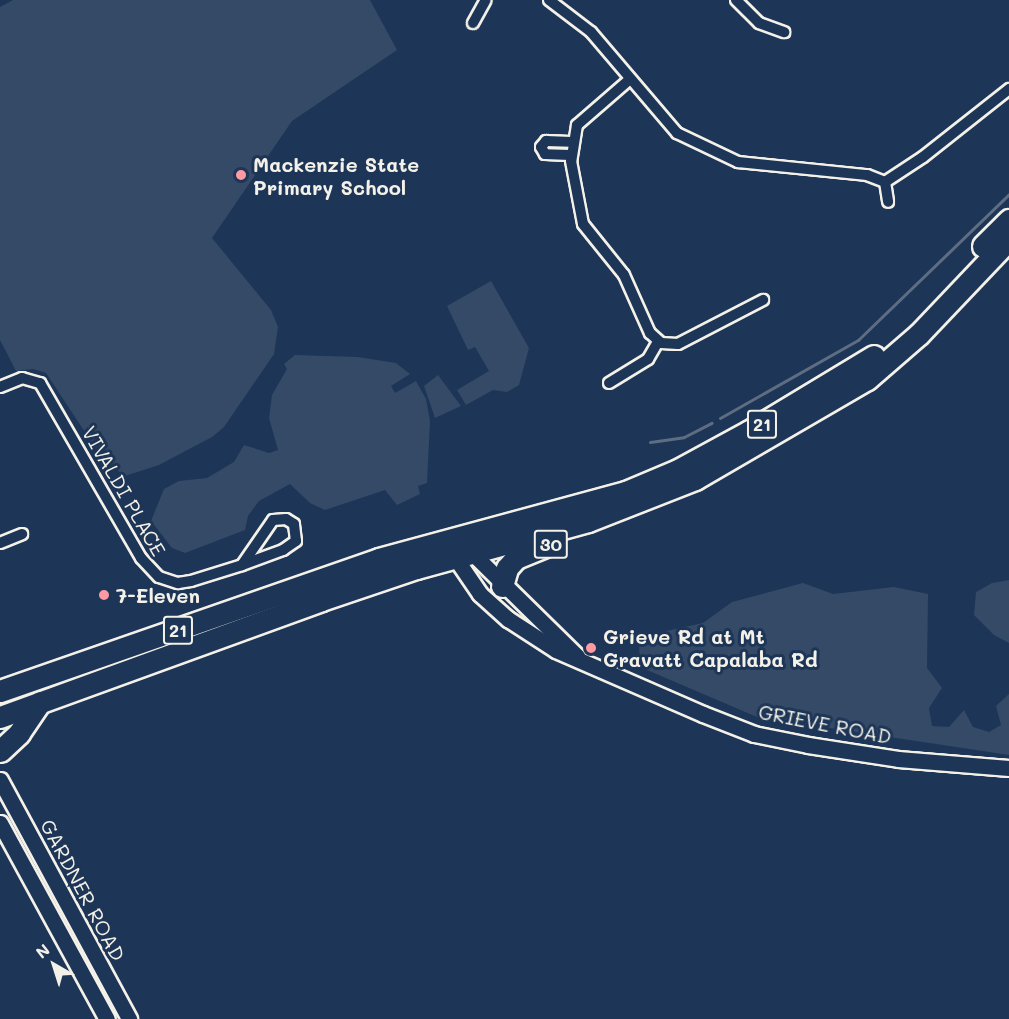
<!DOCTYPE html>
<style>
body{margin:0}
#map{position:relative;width:1009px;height:1019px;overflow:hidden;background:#1d3557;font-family:Mali,sans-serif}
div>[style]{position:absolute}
.green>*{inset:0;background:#354a67}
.stream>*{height:3px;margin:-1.5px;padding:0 1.5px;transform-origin:1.5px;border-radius:1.5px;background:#5e6d82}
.roads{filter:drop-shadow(2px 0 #f4f1e8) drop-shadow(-2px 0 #f4f1e8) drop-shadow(0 2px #f4f1e8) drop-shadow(0 -2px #f4f1e8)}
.street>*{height:10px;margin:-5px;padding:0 5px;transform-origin:5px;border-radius:5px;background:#1d3557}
.secondary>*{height:15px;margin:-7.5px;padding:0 7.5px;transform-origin:7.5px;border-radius:7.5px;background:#1d3557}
.highway>*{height:21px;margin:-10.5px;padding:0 10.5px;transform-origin:10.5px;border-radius:10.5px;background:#1d3557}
.dots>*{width:16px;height:16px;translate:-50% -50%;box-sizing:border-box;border:3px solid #1d3557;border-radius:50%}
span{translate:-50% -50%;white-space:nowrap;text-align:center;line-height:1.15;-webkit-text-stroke:6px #1d3557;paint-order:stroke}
.shield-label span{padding:2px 4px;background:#1d3557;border:2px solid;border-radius:4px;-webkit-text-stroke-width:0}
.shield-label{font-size:18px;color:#f4f1e8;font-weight:700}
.poi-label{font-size:20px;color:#f4f1e8;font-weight:700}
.left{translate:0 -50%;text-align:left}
.street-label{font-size:20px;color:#f4f1e8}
.north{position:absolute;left:24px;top:935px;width:60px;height:60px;-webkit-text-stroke:4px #1d3557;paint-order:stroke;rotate:321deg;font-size:16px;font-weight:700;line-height:24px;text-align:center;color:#f4f1e8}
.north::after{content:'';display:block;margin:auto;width:21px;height:27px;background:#f4f1e8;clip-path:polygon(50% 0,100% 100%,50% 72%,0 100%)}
</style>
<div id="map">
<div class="green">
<div style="clip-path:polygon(13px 0,370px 0,397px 50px,292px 121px,212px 238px,271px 310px,278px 327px,274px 354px,224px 427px,212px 437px,159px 465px,125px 476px,102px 458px,46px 373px,33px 369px,16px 371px,0 340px,0 7px)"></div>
<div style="clip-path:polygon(491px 281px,529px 348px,519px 385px,507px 392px,493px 390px,466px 405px,457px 390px,489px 371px,475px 347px,468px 350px,447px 306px)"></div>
<div style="clip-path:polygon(295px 355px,358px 357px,396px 363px,410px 374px,391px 386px,395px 393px,416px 381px,426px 399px,430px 421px,427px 483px,418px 486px,420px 494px,397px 505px,385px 490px,325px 510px,310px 503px,290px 484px,259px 501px,248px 516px,245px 530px,185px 553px,172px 548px,151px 521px,164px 489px,179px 481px,207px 478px,234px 462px,244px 445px,269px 453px,278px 450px,269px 418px,272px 395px,287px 369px,284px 364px)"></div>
<div style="clip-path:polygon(438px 375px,461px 406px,435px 418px,424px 386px)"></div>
<div style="clip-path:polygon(1009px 580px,1009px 643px,994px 635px,974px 615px,976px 592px,992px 583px)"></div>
<div style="clip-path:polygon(803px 583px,833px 594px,894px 587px,928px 594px,927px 668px,942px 688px,929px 708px,932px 726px,949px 727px,964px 710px,973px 727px,989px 732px,1001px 725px,996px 706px,1009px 694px,1009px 755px,757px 717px,640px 667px,639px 643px,662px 632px,703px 623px,732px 602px)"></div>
</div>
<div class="stream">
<div style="left:720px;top:418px;width:159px;rotate:-29.5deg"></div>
<div style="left:858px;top:340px;width:210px;rotate:-44deg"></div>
<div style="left:650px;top:442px;width:34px;rotate:-8deg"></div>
<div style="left:684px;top:437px;width:31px;rotate:-27deg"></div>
</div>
<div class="roads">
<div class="street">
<div style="left:549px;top:0;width:53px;rotate:37.3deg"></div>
<div style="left:591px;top:32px;width:133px;rotate:49.6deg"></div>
<div style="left:677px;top:133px;width:68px;rotate:25.4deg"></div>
<div style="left:738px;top:162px;width:130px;rotate:5.8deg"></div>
<div style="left:867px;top:175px;width:19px;rotate:21deg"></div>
<div style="left:885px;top:182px;width:45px;rotate:-33.3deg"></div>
<div style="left:923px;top:157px;width:110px;rotate:-38.3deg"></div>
<div style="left:736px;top:0;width:33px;rotate:45deg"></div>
<div style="left:759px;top:23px;width:27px;rotate:20deg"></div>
<div style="left:473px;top:23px;width:26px;rotate:-61deg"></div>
<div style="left:629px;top:80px;width:69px;rotate:139.1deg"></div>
<div style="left:577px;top:125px;width:36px;rotate:99deg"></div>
<div style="left:571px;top:161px;width:64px;rotate:79.2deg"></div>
<div style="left:583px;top:224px;width:65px;rotate:51.2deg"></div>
<div style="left:624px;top:275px;width:64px;rotate:65.9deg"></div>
<div style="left:650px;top:333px;width:15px;rotate:42deg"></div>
<div style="left:661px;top:343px;width:17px;rotate:3deg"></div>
<div style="left:678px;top:344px;width:96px;rotate:-27.4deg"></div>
<div style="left:570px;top:155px;width:25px;rotate:-178deg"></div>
<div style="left:545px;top:154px;width:8px;rotate:-120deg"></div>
<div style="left:541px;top:147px;width:8px;rotate:-50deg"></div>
<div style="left:546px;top:141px;width:25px;rotate:2deg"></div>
<div style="left:885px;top:182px;width:20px;rotate:81deg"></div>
<div style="left:609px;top:383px;width:46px;rotate:-31.6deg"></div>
<div style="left:648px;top:359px;width:20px;rotate:-60deg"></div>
<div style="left:0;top:387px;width:24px;rotate:-22deg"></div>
<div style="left:22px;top:378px;width:19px;rotate:16deg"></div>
<div style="left:40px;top:383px;width:202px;rotate:60deg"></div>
<div style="left:141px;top:558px;width:26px;rotate:47deg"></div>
<div style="left:159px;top:577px;width:20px;rotate:18deg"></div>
<div style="left:178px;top:583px;width:13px;rotate:-9deg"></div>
<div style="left:191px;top:581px;width:53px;rotate:-17.4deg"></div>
<div style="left:242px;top:565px;width:44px;rotate:-20.1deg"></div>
<div style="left:283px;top:550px;width:16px;rotate:-35deg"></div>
<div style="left:296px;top:541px;width:17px;rotate:-97deg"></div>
<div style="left:294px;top:524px;width:9px;rotate:-148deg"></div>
<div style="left:286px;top:519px;width:13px;rotate:176deg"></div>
<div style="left:273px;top:520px;width:55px;rotate:124.6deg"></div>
<div style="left:0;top:543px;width:24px;rotate:-22deg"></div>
</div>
<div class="secondary">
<div style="left:466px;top:547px;width:156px;rotate:44.5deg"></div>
<div style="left:450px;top:550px;width:53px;rotate:55.7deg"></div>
<div style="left:480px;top:594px;width:38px;rotate:42deg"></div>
<div style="left:508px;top:619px;width:57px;rotate:32.9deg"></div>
<div style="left:556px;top:650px;width:160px;rotate:23.5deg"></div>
<div style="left:703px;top:714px;width:55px;rotate:21.4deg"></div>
<div style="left:754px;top:734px;width:55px;rotate:11.5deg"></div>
<div style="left:808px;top:745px;width:91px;rotate:8.8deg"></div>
<div style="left:898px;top:759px;width:111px;rotate:4.6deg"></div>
<div style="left:0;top:780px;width:272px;rotate:61.6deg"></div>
<div style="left:0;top:823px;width:223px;rotate:61.4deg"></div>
</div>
<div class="highway">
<div style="left:983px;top:246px;width:37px;rotate:-45deg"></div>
<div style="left:502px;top:586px;width:19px;rotate:-74deg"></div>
<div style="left:507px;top:568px;width:13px;rotate:-48deg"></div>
<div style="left:516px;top:558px;width:35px;rotate:-22deg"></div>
<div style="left:0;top:691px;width:401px;rotate:-19.2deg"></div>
<div style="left:379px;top:559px;width:256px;rotate:-15.2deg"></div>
<div style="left:626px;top:492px;width:56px;rotate:-22.9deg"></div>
<div style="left:678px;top:470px;width:80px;rotate:-28.5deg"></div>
<div style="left:748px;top:432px;width:147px;rotate:-31.1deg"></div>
<div style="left:0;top:717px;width:342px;rotate:-20deg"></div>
<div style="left:321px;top:600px;width:100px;rotate:-18.6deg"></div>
<div style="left:416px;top:568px;width:178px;rotate:-15.3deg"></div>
<div style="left:588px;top:521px;width:115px;rotate:-21.4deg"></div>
<div style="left:695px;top:479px;width:199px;rotate:-30.2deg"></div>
<div style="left:867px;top:379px;width:69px;rotate:-40.9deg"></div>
<div style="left:919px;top:334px;width:131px;rotate:-46.5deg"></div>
<div style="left:0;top:751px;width:26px;rotate:-43deg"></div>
<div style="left:19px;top:733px;width:37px;rotate:-56deg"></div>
</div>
</div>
<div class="dots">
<div style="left:241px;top:175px;background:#ff9aa2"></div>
<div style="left:104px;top:595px;background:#ff9aa2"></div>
<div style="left:591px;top:648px;background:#ff9aa2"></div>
</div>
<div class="shield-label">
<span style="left:762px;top:424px">21</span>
<span style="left:551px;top:544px">30</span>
<span style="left:178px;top:630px">21</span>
</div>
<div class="poi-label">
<span class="left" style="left:253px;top:176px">Mackenzie State<br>Primary School</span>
<span class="left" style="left:116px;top:595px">7-Eleven</span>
<span class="left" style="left:603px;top:648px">Grieve Rd at Mt<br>Gravatt Capalaba Rd</span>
</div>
<div class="street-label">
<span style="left:124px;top:491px;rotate:60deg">VIVALDI PLACE</span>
<span style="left:825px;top:724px;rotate:11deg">GRIEVE ROAD</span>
<span style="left:83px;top:890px;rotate:62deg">GARDNER ROAD</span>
</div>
<div class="north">N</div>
</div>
